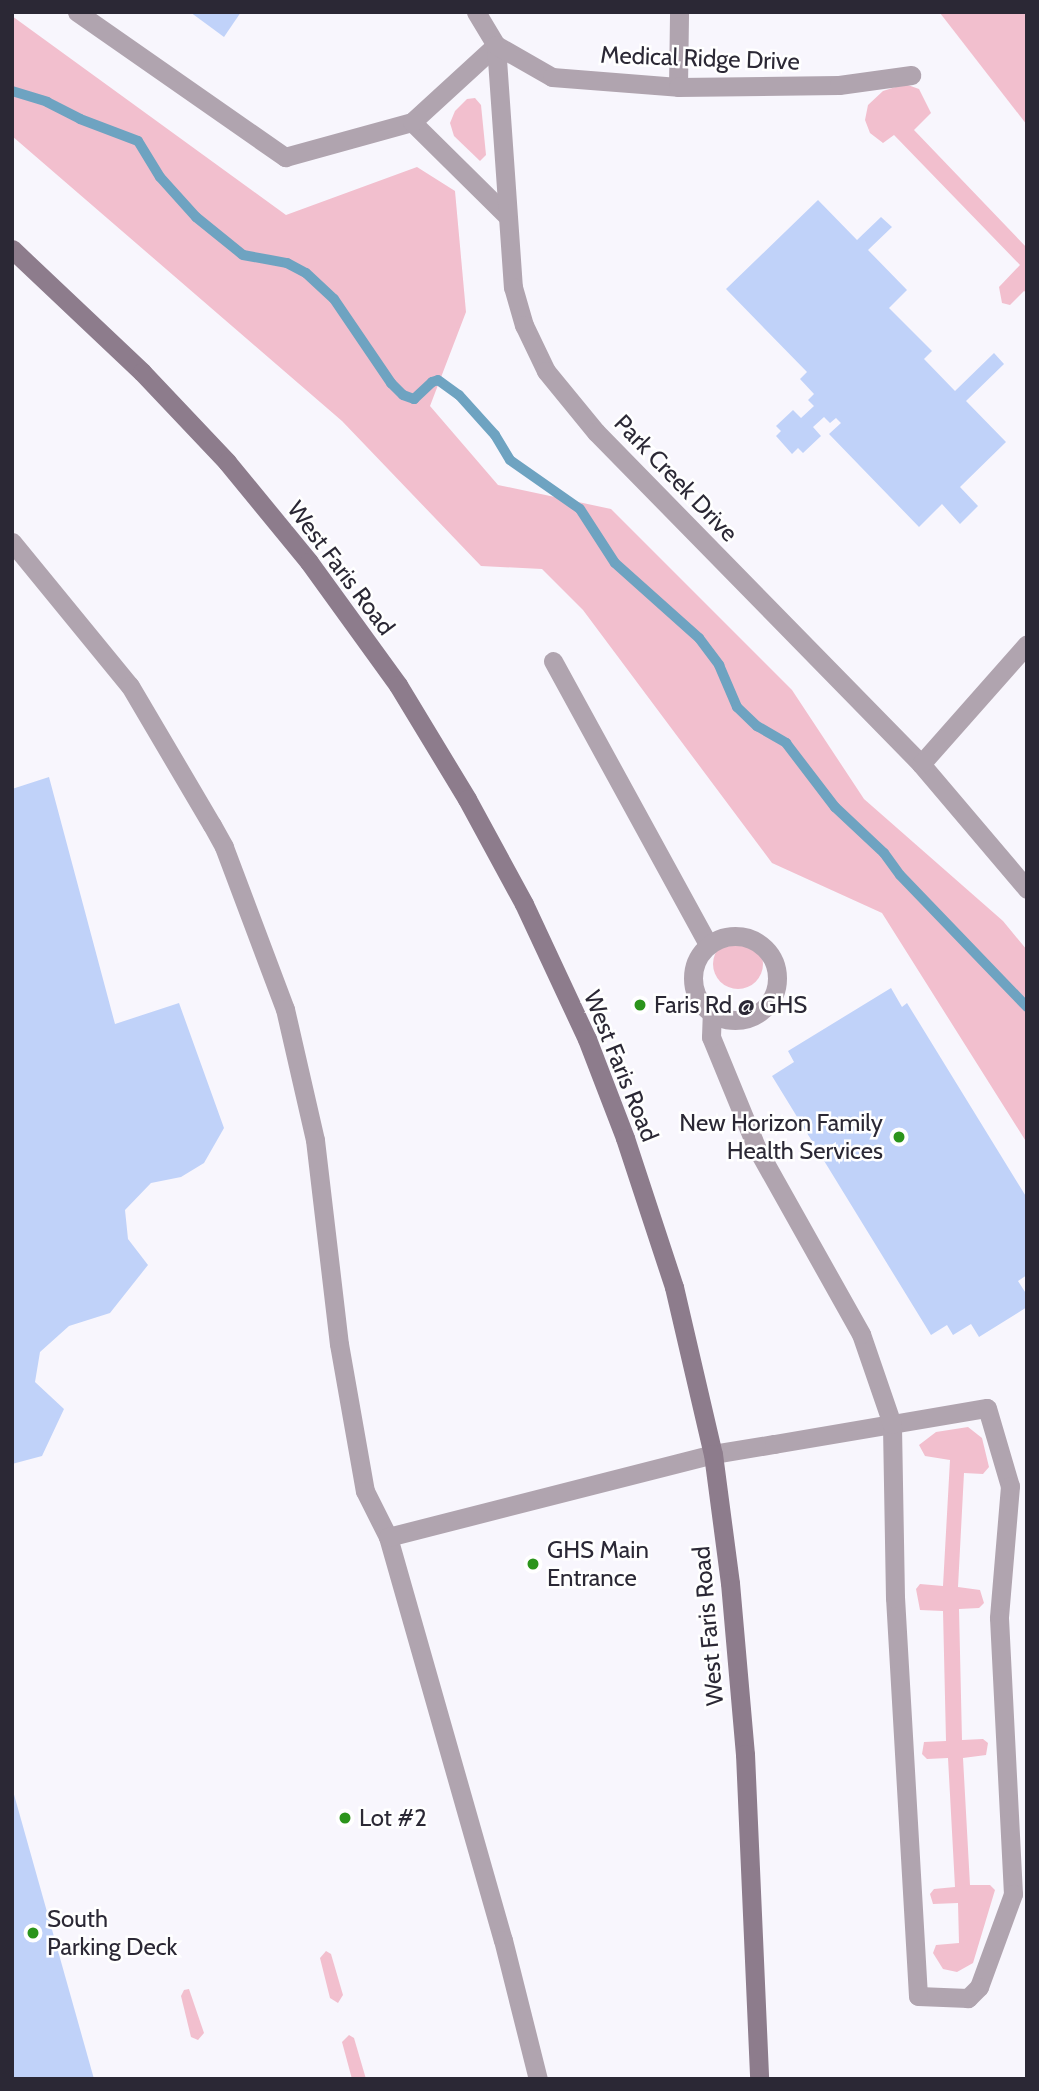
<!DOCTYPE html>
<style>
body{margin:0}
#map{position:relative;width:1039px;height:2091px;overflow:hidden;background:#f8f6fd;font-family:Cabin,sans-serif}
div>[style]{position:absolute}
.green>*{inset:0;background:#f2bfce}
.round{border-radius:50%}
.stream>*{height:10px;margin:-5px;padding:0 5px;transform-origin:5px;border-radius:5px;background:#6ea3c1}
.building>*{inset:0;background:#c0d2f9}
.service>*{height:19px;margin:-9.5px;padding:0 9.5px;transform-origin:9.5px;border-radius:9.5px;background:#b0a4af}
.service>.ring{margin:-9.5px;padding:0;box-sizing:content-box;background:none;border:19px solid #b0a4af;border-radius:50%}
.minor>*{height:19px;margin:-9.5px;padding:0 9.5px;transform-origin:9.5px;border-radius:9.5px;background:#b0a4af}
.secondary>*{height:19px;margin:-9.5px;padding:0 9.5px;transform-origin:9.5px;border-radius:9.5px;background:#8d7c8c}
.dots>*{width:19px;height:19px;translate:-50% -50%;box-sizing:border-box;border:4px solid #fff;border-radius:50%}
span{translate:-50% -50%;white-space:nowrap;text-align:center;line-height:1.15;-webkit-text-stroke:5px #fff;paint-order:stroke}
.street-label{font-size:24px;color:#2b2835}
.poi-label{font-size:24px;color:#2b2835}
.left{translate:0 -50%;text-align:left}
.right{translate:-100% -50%;text-align:right}
.frame{position:absolute;inset:0;border:14px solid #2b2835;pointer-events:none}
</style>
<div id="map">
<div class="green">
<div style="clip-path:polygon(1027px 12px,1027px 125px,940px 13px)"></div>
<div style="clip-path:polygon(12px 16px,286px 215px,417px 167px,455px 191px,466px 312px,430px 406px,498px 485px,611px 509px,792px 690px,864px 799px,1003px 921px,1027px 950px,1027px 1143px,882px 913px,772px 863px,583px 610px,542px 569px,481px 566px,342px 421px,12px 136px)"></div>
<div style="clip-path:polygon(905px 84px,919px 89px,931px 113px,914px 130px,1027px 248px,1027px 293px,1024px 291px,1010px 305px,1002px 303px,999px 287px,1020px 265px,894px 135px,883px 143px,870px 133px,865px 120px,868px 105px,883px 91px)"></div>
<div style="clip-path:polygon(475px 98px,481px 105px,486px 155px,480px 161px,454px 136px,450px 123px,455px 111px,467px 99px)"></div>
<div class="round" style="left:713px;top:939px;width:50px;height:50px"></div>
<div style="clip-path:polygon(968px 1427px,982px 1438px,989px 1467px,983px 1474px,964px 1473px,958px 1587px,980px 1590px,984px 1603px,979px 1608px,959px 1609px,962px 1740px,983px 1739px,988px 1743px,986px 1755px,963px 1758px,970px 1885px,990px 1885px,995px 1890px,973px 1963px,957px 1972px,943px 1969px,933px 1953px,936px 1945px,959px 1943px,958px 1903px,933px 1904px,930px 1894px,934px 1889px,955px 1887px,948px 1758px,927px 1759px,922px 1754px,924px 1742px,946px 1741px,943px 1611px,920px 1610px,916px 1589px,920px 1584px,943px 1586px,950px 1460px,925px 1456px,919px 1445px,936px 1432px)"></div>
<div style="clip-path:polygon(326px 1951px,331px 1954px,343px 1995px,338px 2003px,330px 1998px,320px 1958px)"></div>
<div style="clip-path:polygon(189px 1989px,204px 2033px,198px 2040px,191px 2037px,181px 1996px,184px 1990px)"></div>
<div style="clip-path:polygon(349px 2035px,354px 2038px,366px 2079px,352px 2079px,342px 2042px)"></div>
</div>
<div class="stream">
<div style="left:12px;top:91px;width:37px;rotate:17deg"></div>
<div style="left:47px;top:102px;width:37px;rotate:27deg"></div>
<div style="left:80px;top:119px;width:62px;rotate:20.8deg"></div>
<div style="left:138px;top:141px;width:42px;rotate:58.6deg"></div>
<div style="left:160px;top:177px;width:54px;rotate:48deg"></div>
<div style="left:196px;top:217px;width:60px;rotate:39deg"></div>
<div style="left:243px;top:255px;width:45px;rotate:10.3deg"></div>
<div style="left:287px;top:263px;width:21px;rotate:28deg"></div>
<div style="left:306px;top:273px;width:38px;rotate:43deg"></div>
<div style="left:334px;top:299px;width:102px;rotate:55.8deg"></div>
<div style="left:391px;top:383px;width:17px;rotate:45deg"></div>
<div style="left:403px;top:395px;width:12px;rotate:20deg"></div>
<div style="left:414px;top:399px;width:25px;rotate:-43deg"></div>
<div style="left:432px;top:382px;width:6px;rotate:-18deg"></div>
<div style="left:438px;top:380px;width:26px;rotate:36deg"></div>
<div style="left:459px;top:395px;width:54px;rotate:48deg"></div>
<div style="left:495px;top:435px;width:29px;rotate:59deg"></div>
<div style="left:510px;top:460px;width:85px;rotate:35deg"></div>
<div style="left:580px;top:509px;width:64px;rotate:57.1deg"></div>
<div style="left:615px;top:563px;width:113px;rotate:41.8deg"></div>
<div style="left:699px;top:638px;width:34px;rotate:53deg"></div>
<div style="left:719px;top:665px;width:46px;rotate:66.8deg"></div>
<div style="left:737px;top:707px;width:28px;rotate:44deg"></div>
<div style="left:757px;top:726px;width:34px;rotate:30deg"></div>
<div style="left:786px;top:743px;width:81px;rotate:52.6deg"></div>
<div style="left:835px;top:807px;width:67px;rotate:43.2deg"></div>
<div style="left:884px;top:853px;width:27px;rotate:54deg"></div>
<div style="left:900px;top:875px;width:183px;rotate:46.1deg"></div>
</div>
<div class="building">
<div style="clip-path:polygon(190px 12px,241px 12px,224px 37px)"></div>
<div style="clip-path:polygon(818px 200px,857px 240px,881px 217px,892px 227px,868px 250px,907px 290px,889px 308px,932px 351px,924px 359px,955px 391px,994px 353px,1004px 364px,966px 401px,1006px 442px,960px 487px,978px 506px,960px 524px,942px 504px,919px 527px,829px 434px,841px 423px,836px 418px,830px 423px,824px 417px,813px 427px,821px 436px,803px 453px,798px 448px,792px 454px,776px 436px,781px 431px,776px 426px,793px 410px,801px 418px,814px 406px,808px 400px,814px 394px,800px 379px,807px 372px,726px 289px)"></div>
<div style="clip-path:polygon(49px 777px,115px 1024px,179px 1003px,224px 1128px,204px 1163px,181px 1177px,151px 1183px,125px 1210px,128px 1239px,148px 1265px,110px 1313px,69px 1326px,40px 1352px,35px 1382px,64px 1409px,42px 1456px,12px 1464px,12px 789px)"></div>
<div style="clip-path:polygon(891px 988px,902px 1007px,907px 1003px,1027px 1198px,1027px 1275px,1018px 1281px,1027px 1295px,1027px 1307px,979px 1337px,971px 1324px,953px 1335px,947px 1325px,931px 1335px,772px 1076px,794px 1062px,788px 1051px)"></div>
<div style="clip-path:polygon(13px 1791px,94px 2079px,12px 2079px)"></div>
</div>
<div class="service">
<div style="left:77px;top:12px;width:254px;rotate:34.9deg"></div>
<div style="left:285px;top:157px;width:132px;rotate:-15.4deg"></div>
<div style="left:412px;top:122px;width:132px;rotate:44.7deg"></div>
<div style="left:678px;top:87px;width:75px;rotate:-89.2deg"></div>
<div style="left:412px;top:122px;width:114px;rotate:-42.5deg"></div>
<div style="left:12px;top:542px;width:186px;rotate:50.7deg"></div>
<div style="left:130px;top:686px;width:161px;rotate:59.5deg"></div>
<div style="left:212px;top:825px;width:25px;rotate:61deg"></div>
<div style="left:224px;top:847px;width:173px;rotate:69.4deg"></div>
<div style="left:285px;top:1009px;width:134px;rotate:77.1deg"></div>
<div style="left:315px;top:1140px;width:205px;rotate:83.3deg"></div>
<div style="left:339px;top:1344px;width:149px;rotate:80deg"></div>
<div style="left:365px;top:1491px;width:51px;rotate:63.4deg"></div>
<div style="left:388px;top:1537px;width:419px;rotate:74.1deg"></div>
<div style="left:503px;top:1940px;width:143px;rotate:75.9deg"></div>
<div style="left:553px;top:661px;width:323px;rotate:61.3deg"></div>
<div class="ring" style="left:693px;top:936px;width:65px;height:65px"></div>
<div style="left:388px;top:1537px;width:335px;rotate:-14.3deg"></div>
<div style="left:713px;top:1454px;width:62px;rotate:-9.3deg"></div>
<div style="left:774px;top:1444px;width:120px;rotate:-9.6deg"></div>
<div style="left:892px;top:1424px;width:96px;rotate:-9.6deg"></div>
<div style="left:987px;top:1408px;width:81px;rotate:73.6deg"></div>
<div style="left:1010px;top:1486px;width:132px;rotate:94.8deg"></div>
<div style="left:999px;top:1618px;width:276px;rotate:87.1deg"></div>
<div style="left:1013px;top:1894px;width:99px;rotate:110.1deg"></div>
<div style="left:979px;top:1987px;width:16px;rotate:135deg"></div>
<div style="left:968px;top:1998px;width:50px;rotate:-177.7deg"></div>
<div style="left:918px;top:1996px;width:399px;rotate:-93.3deg"></div>
<div style="left:895px;top:1598px;width:174px;rotate:-91deg"></div>
<div style="left:892px;top:1424px;width:95px;rotate:-109deg"></div>
<div style="left:861px;top:1334px;width:212px;rotate:-119.3deg"></div>
<div style="left:757px;top:1149px;width:121px;rotate:-112.3deg"></div>
<div style="left:711px;top:1037px;width:23px;rotate:-88deg"></div>
</div>
<div class="minor">
<div style="left:476px;top:12px;width:39px;rotate:59deg"></div>
<div style="left:496px;top:45px;width:243px;rotate:86deg"></div>
<div style="left:513px;top:287px;width:40px;rotate:74deg"></div>
<div style="left:524px;top:325px;width:51px;rotate:64.4deg"></div>
<div style="left:546px;top:371px;width:79px;rotate:50.7deg"></div>
<div style="left:596px;top:432px;width:465px;rotate:45.6deg"></div>
<div style="left:921px;top:764px;width:164px;rotate:49.7deg"></div>
<div style="left:496px;top:45px;width:64px;rotate:29.7deg"></div>
<div style="left:552px;top:77px;width:126px;rotate:4.5deg"></div>
<div style="left:678px;top:87px;width:161px;rotate:-0.7deg"></div>
<div style="left:839px;top:85px;width:73px;rotate:-7.9deg"></div>
<div style="left:921px;top:764px;width:160px;rotate:-48.5deg"></div>
</div>
<div class="secondary">
<div style="left:12px;top:249px;width:179px;rotate:43.4deg"></div>
<div style="left:142px;top:372px;width:124px;rotate:46.6deg"></div>
<div style="left:227px;top:462px;width:129px;rotate:50.6deg"></div>
<div style="left:309px;top:562px;width:152px;rotate:54.1deg"></div>
<div style="left:398px;top:685px;width:133px;rotate:58.8deg"></div>
<div style="left:467px;top:799px;width:119px;rotate:61.5deg"></div>
<div style="left:524px;top:904px;width:149px;rotate:65deg"></div>
<div style="left:587px;top:1039px;width:106px;rotate:69deg"></div>
<div style="left:625px;top:1138px;width:157px;rotate:71.8deg"></div>
<div style="left:674px;top:1287px;width:171px;rotate:76.9deg"></div>
<div style="left:713px;top:1454px;width:130px;rotate:82.5deg"></div>
<div style="left:730px;top:1583px;width:172px;rotate:85deg"></div>
<div style="left:745px;top:1754px;width:325px;rotate:87.5deg"></div>
</div>
<div class="dots">
<div style="left:640px;top:1005px;background:#2b941b"></div>
<div style="left:899px;top:1137px;background:#2b941b"></div>
<div style="left:533px;top:1564px;background:#2b941b"></div>
<div style="left:345px;top:1818px;background:#2b941b"></div>
<div style="left:33px;top:1933px;background:#2b941b"></div>
</div>
<div class="street-label">
<span style="left:700px;top:58px;rotate:2deg">Medical Ridge Drive</span>
<span style="left:676px;top:478px;rotate:46deg">Park Creek Drive</span>
<span style="left:341px;top:568px;rotate:53deg">West Faris Road</span>
<span style="left:621px;top:1066px;rotate:68deg">West Faris Road</span>
<span style="left:708px;top:1626px;rotate:-95deg">West Faris Road</span>
</div>
<div class="poi-label">
<span class="left" style="left:654px;top:1005px">Faris Rd @ GHS</span>
<span class="right" style="left:883px;top:1137px">New Horizon Family<br>Health Services</span>
<span class="left" style="left:547px;top:1564px">GHS Main<br>Entrance</span>
<span class="left" style="left:359px;top:1818px">Lot #2</span>
<span class="left" style="left:47px;top:1933px">South<br>Parking Deck</span>
</div>
<div class="frame"></div>
</div>
